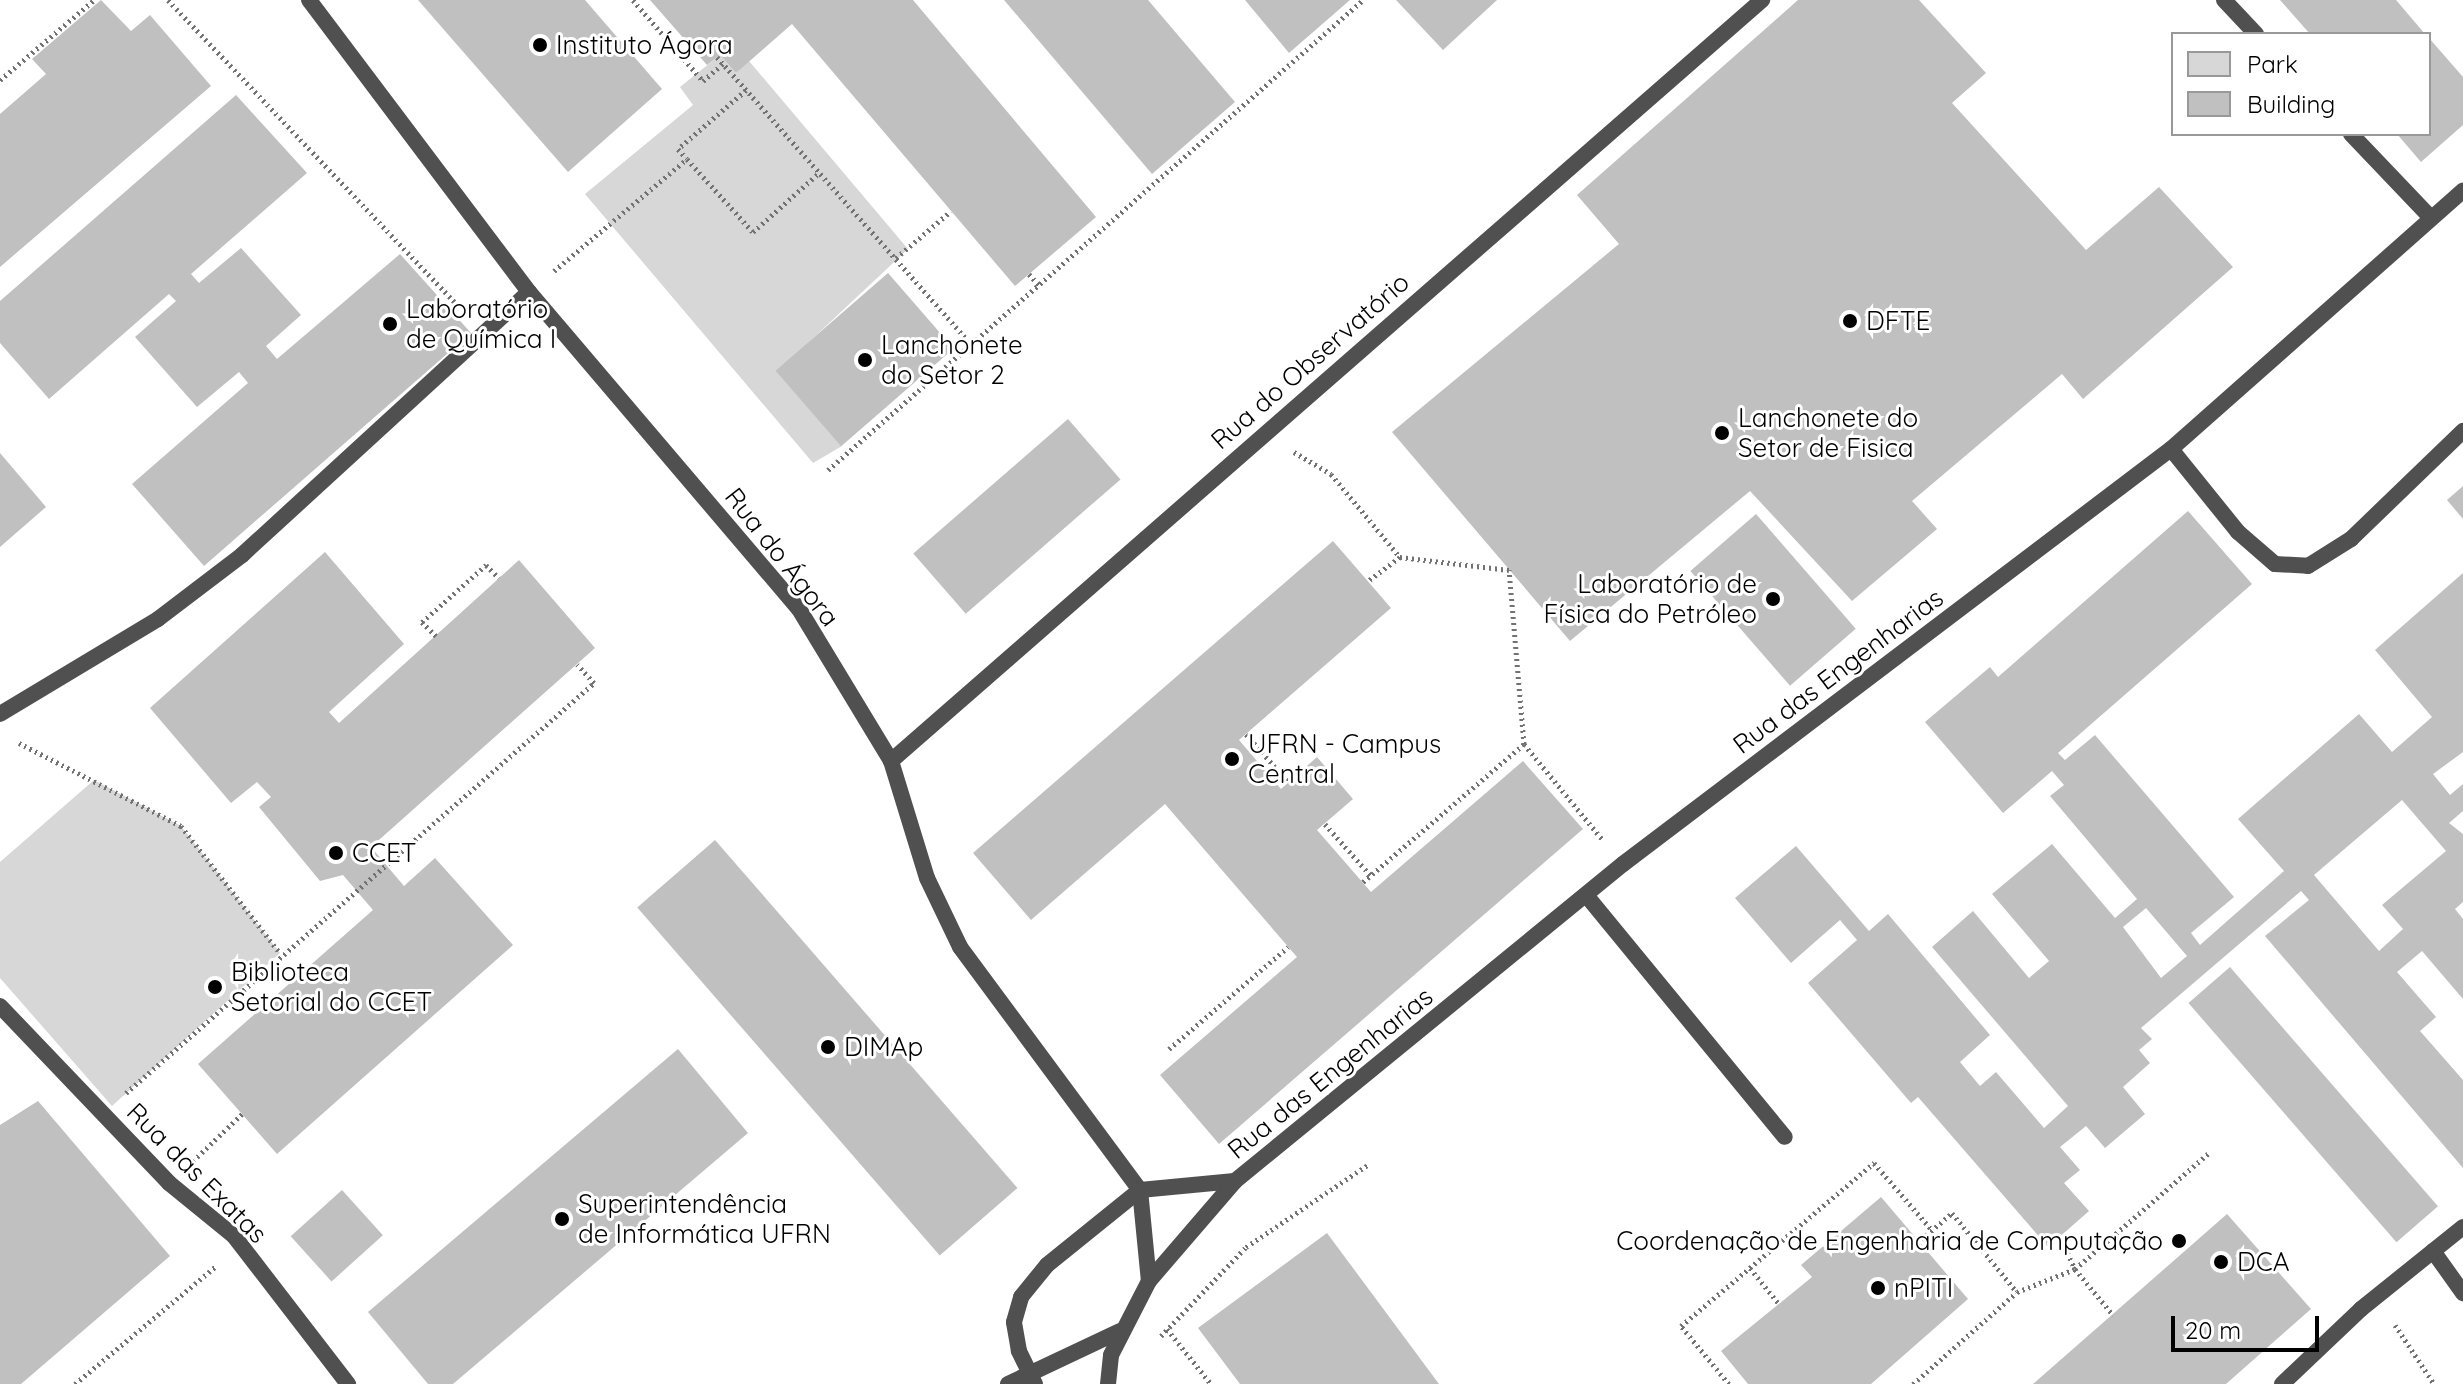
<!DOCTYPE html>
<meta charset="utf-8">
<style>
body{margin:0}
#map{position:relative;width:2463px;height:1384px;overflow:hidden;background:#fff;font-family:Quicksand,sans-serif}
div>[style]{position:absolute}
.green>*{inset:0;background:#d7d7d7}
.building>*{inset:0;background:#c0c0c0;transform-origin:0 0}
.path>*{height:5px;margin-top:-2.5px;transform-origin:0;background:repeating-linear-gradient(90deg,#727272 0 2px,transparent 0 6px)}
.service>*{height:16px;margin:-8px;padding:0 8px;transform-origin:8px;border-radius:8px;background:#505050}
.dots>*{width:22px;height:22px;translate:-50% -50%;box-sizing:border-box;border:4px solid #fff;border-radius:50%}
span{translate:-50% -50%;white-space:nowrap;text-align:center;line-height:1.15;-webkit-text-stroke:6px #fff;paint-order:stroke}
.poi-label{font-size:26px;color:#000}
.left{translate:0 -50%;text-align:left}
.right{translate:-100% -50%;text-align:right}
.street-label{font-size:26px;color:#000}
.legend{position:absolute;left:2171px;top:32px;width:260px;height:104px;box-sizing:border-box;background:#fff;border:2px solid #999;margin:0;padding:10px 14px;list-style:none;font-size:24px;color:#000}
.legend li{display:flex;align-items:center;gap:16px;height:40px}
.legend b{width:40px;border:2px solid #999}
.scale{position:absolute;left:2171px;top:1316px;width:148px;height:36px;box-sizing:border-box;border:4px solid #000;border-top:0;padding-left:10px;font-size:24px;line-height:28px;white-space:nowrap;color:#000;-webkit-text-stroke:6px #fff;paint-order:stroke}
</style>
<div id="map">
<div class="green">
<div style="clip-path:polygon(720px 55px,736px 73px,749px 61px,908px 249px,777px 372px,842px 446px,813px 463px,585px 194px,693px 105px,680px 87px)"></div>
<div style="clip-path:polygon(94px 780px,181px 826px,280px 953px,112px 1106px,0 978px,0 862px)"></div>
</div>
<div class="building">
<div style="clip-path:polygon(101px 0,131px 31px,150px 15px,211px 86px,0 267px,0 114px,46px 74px,32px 59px)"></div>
<div style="clip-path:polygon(418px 0,585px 0,662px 89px,568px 172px)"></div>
<div style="clip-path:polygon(650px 0,913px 0,1096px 217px,1015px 286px,792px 24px,736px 73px,720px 55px,707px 65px)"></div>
<div style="clip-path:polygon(1004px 0,1148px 0,1235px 102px,1152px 174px)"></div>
<div style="clip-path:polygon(1245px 0,1350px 0,1289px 53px)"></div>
<div style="clip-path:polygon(1396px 0,1497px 0,1443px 50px)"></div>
<div style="clip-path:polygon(1798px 0,1919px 0,1986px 73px,1952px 103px,2086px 250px,2159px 187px,2233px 267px,2083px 399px,2062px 374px,1912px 501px,1937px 529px,1852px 601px,1750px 491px,1570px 641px,1392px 432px,1619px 244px,1577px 195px)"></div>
<div style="clip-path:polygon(2280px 0,2396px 0,2425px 34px,2310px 34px)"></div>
<div style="clip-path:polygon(2429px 38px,2463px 77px,2463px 125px,2421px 162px,2397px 134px,2429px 134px)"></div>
<div style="clip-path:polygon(236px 95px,307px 173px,191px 274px,199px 283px,241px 248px,301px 315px,266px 346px,277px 359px,400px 254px,471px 333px,204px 566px,132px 484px,248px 383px,239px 372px,197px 407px,135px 337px,176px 301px,169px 294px,49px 399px,0 343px,0 301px)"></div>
<div style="left:888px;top:273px;width:100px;height:149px;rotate:49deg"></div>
<div style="left:1068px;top:419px;width:80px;height:205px;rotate:49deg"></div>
<div style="clip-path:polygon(0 453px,46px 507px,0 547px)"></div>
<div style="clip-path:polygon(2463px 486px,2463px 519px,2447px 500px)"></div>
<div style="clip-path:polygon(evenodd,2188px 511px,2252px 584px,2058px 753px,2065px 760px,2095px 735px,2234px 897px,2191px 933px,2200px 945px,2284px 871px,2238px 819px,2359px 714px,2392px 752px,2432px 717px,2375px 650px,2463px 573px,2463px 752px,2433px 774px,2450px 795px,2463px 784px,2463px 811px,2449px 823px,2463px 834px,2463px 902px,2455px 909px,2463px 919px,2463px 999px,2422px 951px,2397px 972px,2436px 1017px,2420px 1031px,2463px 1080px,2463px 1168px,2265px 936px,2309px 900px,2301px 891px,2141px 1028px,2152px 1039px,2139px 1050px,2150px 1063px,2123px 1087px,2145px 1114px,2105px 1148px,2086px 1126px,2060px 1147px,2080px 1170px,2064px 1183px,2089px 1211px,2048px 1247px,1918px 1097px,1911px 1103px,1808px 983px,1857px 940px,1840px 920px,1791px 963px,1735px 898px,1796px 846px,1869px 931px,1888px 914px,1990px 1035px,1960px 1062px,1980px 1086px,1996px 1072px,2044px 1128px,2068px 1106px,1932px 947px,1973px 911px,2029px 978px,2049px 961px,1992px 894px,2052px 844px,2115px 918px,2137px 899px,2050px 796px,2064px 785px,2052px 771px,2003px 813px,1925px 722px,1990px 667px,1998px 677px,2188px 511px,2402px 800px,2446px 851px,2382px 905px,2403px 929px,2379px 951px,2314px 875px,2402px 800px,2188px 511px,2146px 908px,2187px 956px,2161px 978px,2123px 927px,2146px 908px)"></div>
<div style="left:1756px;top:514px;width:152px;height:87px;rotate:49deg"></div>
<div style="clip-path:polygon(1333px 541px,1391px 608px,1239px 740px,1281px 789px,1317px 757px,1353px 799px,1317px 830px,1371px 892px,1523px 761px,1583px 829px,1219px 1144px,1160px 1075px,1297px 957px,1165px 804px,1031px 920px,973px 853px)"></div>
<div style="clip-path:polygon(325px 552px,404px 644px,329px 712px,339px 723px,519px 560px,595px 648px,371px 847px,404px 886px,435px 858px,513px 945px,277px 1154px,198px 1064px,373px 910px,343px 875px,320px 881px,259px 807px,271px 797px,257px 782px,231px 803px,150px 708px)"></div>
<div style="left:715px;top:840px;width:461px;height:103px;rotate:49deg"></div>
<div style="left:2230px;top:967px;width:317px;height:55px;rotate:49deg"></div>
<div style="clip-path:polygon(678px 1049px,748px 1133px,453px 1384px,428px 1384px,368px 1312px)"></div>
<div style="clip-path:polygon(38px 1101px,170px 1256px,21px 1384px,0 1384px,0 1125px)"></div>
<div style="left:342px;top:1190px;width:61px;height:69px;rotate:48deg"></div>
<div style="clip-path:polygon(1881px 1197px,1968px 1299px,1871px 1384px,1748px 1384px,1721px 1351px,1812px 1277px,1801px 1265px)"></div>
<div style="clip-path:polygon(2227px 1214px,2311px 1309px,2226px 1384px,2033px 1384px)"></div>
<div style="clip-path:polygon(1327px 1233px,1439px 1384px,1240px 1384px,1198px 1328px)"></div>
</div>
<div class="path">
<div style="left:168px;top:0;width:424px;rotate:46.5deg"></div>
<div style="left:633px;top:0;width:107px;rotate:49.2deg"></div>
<div style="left:703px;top:81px;width:28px;rotate:-41deg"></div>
<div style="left:717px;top:57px;width:383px;rotate:48.5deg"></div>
<div style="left:0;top:80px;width:123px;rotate:-40.4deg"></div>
<div style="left:746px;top:90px;width:90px;rotate:139.1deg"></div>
<div style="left:678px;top:149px;width:13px;rotate:48deg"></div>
<div style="left:687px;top:159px;width:98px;rotate:47.9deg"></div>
<div style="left:753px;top:232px;width:89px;rotate:-41.8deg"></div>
<div style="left:896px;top:258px;width:72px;rotate:-40.5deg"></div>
<div style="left:554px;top:271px;width:174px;rotate:-40.1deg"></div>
<div style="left:1029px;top:274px;width:15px;rotate:48deg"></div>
<div style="left:1294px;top:452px;width:43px;rotate:30.7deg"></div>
<div style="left:1331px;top:474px;width:108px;rotate:50.3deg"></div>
<div style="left:828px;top:470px;width:712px;rotate:-41.3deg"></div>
<div style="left:436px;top:636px;width:20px;rotate:-135deg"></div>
<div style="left:422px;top:622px;width:86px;rotate:-41.7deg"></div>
<div style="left:486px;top:565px;width:18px;rotate:45deg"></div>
<div style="left:1246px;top:734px;width:64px;rotate:48.8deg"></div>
<div style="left:19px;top:743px;width:182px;rotate:27.1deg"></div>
<div style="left:181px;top:826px;width:161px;rotate:52.1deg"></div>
<div style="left:1524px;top:744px;width:123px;rotate:50.6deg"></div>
<div style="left:1325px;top:824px;width:69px;rotate:48.5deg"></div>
<div style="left:1363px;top:882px;width:212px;rotate:-40.6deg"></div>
<div style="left:1524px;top:744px;width:175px;rotate:-94.9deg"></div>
<div style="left:1509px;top:570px;width:110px;rotate:-173.2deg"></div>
<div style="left:1400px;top:557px;width:40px;rotate:143deg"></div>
<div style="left:1169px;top:1049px;width:157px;rotate:-40.6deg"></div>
<div style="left:126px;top:1093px;width:622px;rotate:-41.22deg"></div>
<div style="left:594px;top:683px;width:25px;rotate:-132deg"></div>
<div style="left:193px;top:1161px;width:69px;rotate:-43.8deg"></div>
<div style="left:1917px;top:1243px;width:46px;rotate:-40.6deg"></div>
<div style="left:1952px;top:1213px;width:102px;rotate:50.6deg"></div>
<div style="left:2065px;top:1247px;width:24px;rotate:66deg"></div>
<div style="left:2075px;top:1269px;width:177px;rotate:-40.9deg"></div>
<div style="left:1750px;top:1268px;width:46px;rotate:51.1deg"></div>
<div style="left:2395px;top:1325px;width:71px;rotate:56.5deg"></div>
<div style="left:1167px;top:1329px;width:70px;rotate:51.3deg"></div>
<div style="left:1161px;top:1336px;width:123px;rotate:-46.3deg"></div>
<div style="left:1246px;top:1247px;width:148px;rotate:-34deg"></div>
<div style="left:75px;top:1384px;width:184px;rotate:-39.9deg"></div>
<div style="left:1729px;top:1384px;width:75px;rotate:-129.6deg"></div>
<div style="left:1681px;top:1326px;width:253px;rotate:-40.2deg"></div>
<div style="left:1874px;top:1163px;width:89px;rotate:49.1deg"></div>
<div style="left:1913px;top:1384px;width:139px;rotate:-41.5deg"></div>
<div style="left:2017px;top:1292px;width:62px;rotate:-21.6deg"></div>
<div style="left:2075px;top:1269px;width:60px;rotate:50.4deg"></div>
</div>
<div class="service">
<div style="left:309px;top:0;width:366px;rotate:53deg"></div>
<div style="left:529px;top:292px;width:416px;rotate:49.6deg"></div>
<div style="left:799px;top:609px;width:178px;rotate:58.8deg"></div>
<div style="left:891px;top:761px;width:122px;rotate:72.9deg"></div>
<div style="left:927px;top:878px;width:76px;rotate:64.4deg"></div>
<div style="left:960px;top:947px;width:302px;rotate:53.5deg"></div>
<div style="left:2224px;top:0;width:47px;rotate:46.7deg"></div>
<div style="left:2351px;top:134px;width:113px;rotate:46.4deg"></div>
<div style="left:2171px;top:449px;width:107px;rotate:51.1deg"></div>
<div style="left:2238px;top:532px;width:49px;rotate:40.9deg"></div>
<div style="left:2275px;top:564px;width:33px;rotate:3deg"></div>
<div style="left:2308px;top:566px;width:51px;rotate:-32.1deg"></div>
<div style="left:2351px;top:539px;width:156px;rotate:-44deg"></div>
<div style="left:0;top:714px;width:184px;rotate:-31deg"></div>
<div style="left:158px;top:619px;width:106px;rotate:-37.3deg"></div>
<div style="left:242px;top:555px;width:389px;rotate:-42.5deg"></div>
<div style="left:891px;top:761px;width:1157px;rotate:-41.14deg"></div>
<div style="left:1586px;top:895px;width:313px;rotate:50.6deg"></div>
<div style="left:0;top:1006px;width:245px;rotate:46.3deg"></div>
<div style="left:169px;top:1183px;width:84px;rotate:39.2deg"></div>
<div style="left:234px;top:1236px;width:187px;rotate:52.4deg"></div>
<div style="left:1140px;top:1190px;width:95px;rotate:-5.4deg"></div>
<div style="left:1140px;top:1190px;width:91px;rotate:84.4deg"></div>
<div style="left:2433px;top:1251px;width:52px;rotate:54.5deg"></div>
<div style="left:1008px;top:1384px;width:124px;rotate:-25.3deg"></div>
<div style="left:1035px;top:1384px;width:37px;rotate:-116deg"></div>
<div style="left:1019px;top:1351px;width:29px;rotate:-100deg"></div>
<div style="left:1014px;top:1322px;width:26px;rotate:-74deg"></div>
<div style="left:1021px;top:1297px;width:41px;rotate:-50.9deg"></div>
<div style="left:1047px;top:1265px;width:119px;rotate:-38.9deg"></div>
<div style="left:1108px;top:1384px;width:29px;rotate:-84deg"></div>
<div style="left:1111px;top:1355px;width:83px;rotate:-62.8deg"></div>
<div style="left:1149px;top:1281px;width:132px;rotate:-49.3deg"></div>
<div style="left:1235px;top:1181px;width:501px;rotate:-39.25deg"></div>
<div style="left:1623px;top:864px;width:687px;rotate:-37.14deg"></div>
<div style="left:2171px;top:449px;width:390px;rotate:-41.5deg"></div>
<div style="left:2282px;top:1384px;width:109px;rotate:-43.5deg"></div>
<div style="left:2361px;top:1309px;width:131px;rotate:-38.8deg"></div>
</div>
<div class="dots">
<div style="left:540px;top:45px;background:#000"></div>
<div style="left:1850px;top:321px;background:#000"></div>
<div style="left:390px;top:324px;background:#000"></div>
<div style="left:865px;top:360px;background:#000"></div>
<div style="left:1722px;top:433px;background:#000"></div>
<div style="left:1773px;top:599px;background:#000"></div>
<div style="left:1232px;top:759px;background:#000"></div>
<div style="left:336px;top:853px;background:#000"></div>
<div style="left:215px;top:987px;background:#000"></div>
<div style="left:828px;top:1047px;background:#000"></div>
<div style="left:562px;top:1219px;background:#000"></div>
<div style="left:2179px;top:1241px;background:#000"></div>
<div style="left:2221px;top:1262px;background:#000"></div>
<div style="left:1878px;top:1288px;background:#000"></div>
</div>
<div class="poi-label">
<span class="left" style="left:556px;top:45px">Instituto Ágora</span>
<span class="left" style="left:406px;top:324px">Laboratório<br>de Química I</span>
<span class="left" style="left:1866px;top:321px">DFTE</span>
<span class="left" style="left:881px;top:360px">Lanchonete<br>do Setor 2</span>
<span class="left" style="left:1738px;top:433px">Lanchonete do<br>Setor de Fisica</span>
<span class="right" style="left:1757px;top:599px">Laboratório de<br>Física do Petróleo</span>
<span class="left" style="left:1248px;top:759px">UFRN - Campus<br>Central</span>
<span class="left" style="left:352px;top:853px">CCET</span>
<span class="left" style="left:231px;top:987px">Biblioteca<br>Setorial do CCET</span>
<span class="left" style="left:844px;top:1047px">DIMAp</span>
<span class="left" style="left:578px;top:1219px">Superintendência<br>de Informática UFRN</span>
<span class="right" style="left:2163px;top:1241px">Coordenação de Engenharia de Computação</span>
<span class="left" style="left:2237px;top:1262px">DCA</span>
<span class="left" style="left:1894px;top:1288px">nPITI</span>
</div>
<div class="street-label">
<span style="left:1310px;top:361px;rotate:-41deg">Rua do Observatório</span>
<span style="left:782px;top:557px;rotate:52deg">Rua do Ágora</span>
<span style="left:1838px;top:671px;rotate:-37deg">Rua das Engenharias</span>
<span style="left:1330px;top:1073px;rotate:-39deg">Rua das Engenharias</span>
<span style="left:197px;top:1173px;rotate:45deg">Rua das Exatas</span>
</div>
<ul class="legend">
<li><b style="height:22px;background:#d7d7d7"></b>Park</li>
<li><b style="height:22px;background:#c0c0c0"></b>Building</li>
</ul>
<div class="scale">20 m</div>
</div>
